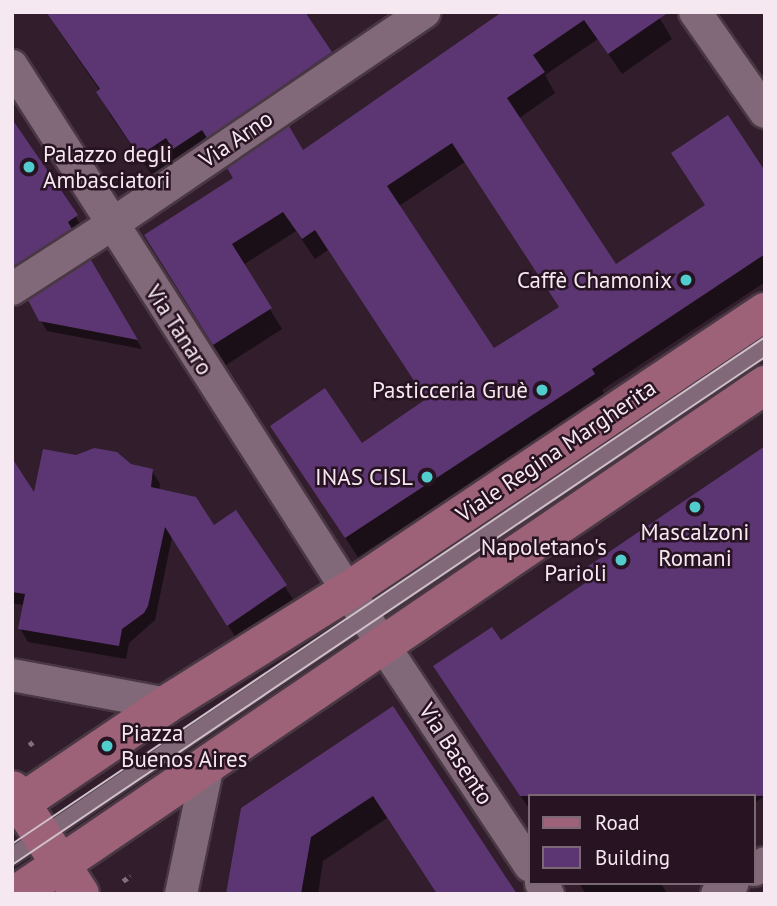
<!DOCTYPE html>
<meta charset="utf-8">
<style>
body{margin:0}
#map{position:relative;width:777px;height:906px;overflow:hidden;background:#311d2b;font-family:"PT Sans",sans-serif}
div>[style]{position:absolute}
.shadow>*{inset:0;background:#0007}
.building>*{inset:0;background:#5c3673}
.path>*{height:4.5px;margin-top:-2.25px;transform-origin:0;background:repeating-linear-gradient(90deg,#816f7b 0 5px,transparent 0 8.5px)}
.roads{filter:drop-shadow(2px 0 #493844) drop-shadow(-2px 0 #493844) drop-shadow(0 2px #493844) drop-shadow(0 -2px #493844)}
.lane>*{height:16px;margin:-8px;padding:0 8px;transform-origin:8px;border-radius:8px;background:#826979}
.street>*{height:32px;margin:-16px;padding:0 16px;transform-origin:16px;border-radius:16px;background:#826979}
.secondary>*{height:38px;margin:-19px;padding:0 19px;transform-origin:19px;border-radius:19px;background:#9d6278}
.tram>*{height:2px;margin:-1px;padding:0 1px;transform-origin:1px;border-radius:1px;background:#cebfc9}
.dots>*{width:19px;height:19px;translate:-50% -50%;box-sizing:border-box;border:4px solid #271321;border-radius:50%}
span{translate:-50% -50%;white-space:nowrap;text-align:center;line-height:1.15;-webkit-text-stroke:5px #271321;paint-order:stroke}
.street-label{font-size:23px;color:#f6e8f1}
.poi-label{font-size:23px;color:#f6e8f1}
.left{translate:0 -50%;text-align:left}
.right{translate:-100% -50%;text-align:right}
.frame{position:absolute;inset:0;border:14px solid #f6e8f1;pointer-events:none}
.legend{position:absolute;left:528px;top:794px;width:228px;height:91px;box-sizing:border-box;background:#271321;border:2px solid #7a6874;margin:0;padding:9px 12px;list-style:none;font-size:21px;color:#f6e8f1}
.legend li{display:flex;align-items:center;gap:14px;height:35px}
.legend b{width:35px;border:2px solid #7a6874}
</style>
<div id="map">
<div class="shadow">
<div style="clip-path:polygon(46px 12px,303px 12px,344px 76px,154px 178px,111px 116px,98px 93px,100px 91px)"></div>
<div style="clip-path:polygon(evenodd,500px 12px,656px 12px,672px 39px,622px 74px,598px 39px,545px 75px,555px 93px,518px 119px,616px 267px,765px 174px,765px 282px,602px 390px,605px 395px,358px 557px,272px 427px,361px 445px,427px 400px,328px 250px,315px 259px,296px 231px,243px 265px,282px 329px,226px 365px,158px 257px,501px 15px,500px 12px,465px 162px,560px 308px,494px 350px,399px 206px,465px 162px)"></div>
<div style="clip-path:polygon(12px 122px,90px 239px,12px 294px)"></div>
<div style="clip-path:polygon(90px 262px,142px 349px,47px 331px,30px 301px)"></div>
<div style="clip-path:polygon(765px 448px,765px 796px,754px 803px,754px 796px,530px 796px,530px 810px,447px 686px)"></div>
<div style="clip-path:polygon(104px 450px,130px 466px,152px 471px,160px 484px,159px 491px,213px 527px,235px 513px,293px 599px,236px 638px,172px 537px,155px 620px,129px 643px,126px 659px,28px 642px,20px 628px,24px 605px,12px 603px,12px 461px,35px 496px,77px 457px,85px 451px)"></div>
<div style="clip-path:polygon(393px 709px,437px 894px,387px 818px,323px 861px,318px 894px,228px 894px)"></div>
<div style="clip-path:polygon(579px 883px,661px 883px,667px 894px,586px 894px)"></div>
</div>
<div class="building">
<div style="clip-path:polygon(46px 12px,305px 12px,332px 52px,207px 138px,202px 130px,173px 149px,166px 138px,139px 156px,96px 92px,100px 89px)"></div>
<div style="clip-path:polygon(evenodd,502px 12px,669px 12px,608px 54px,584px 20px,533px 55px,545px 72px,507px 98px,616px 264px,705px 205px,671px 153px,728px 115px,765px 171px,765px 254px,592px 369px,595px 374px,345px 538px,270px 426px,325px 388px,362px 443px,426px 399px,315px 230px,302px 239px,283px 212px,232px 244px,272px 308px,213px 345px,144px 235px,233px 178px,227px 168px,289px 126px,303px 150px,502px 12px,452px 143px,559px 307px,494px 348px,387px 186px,452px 143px)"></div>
<div style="clip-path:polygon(12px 119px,78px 215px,68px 222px,72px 229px,12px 267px)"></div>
<div style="clip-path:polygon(91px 260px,138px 340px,39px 321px,28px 300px)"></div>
<div style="clip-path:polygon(765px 446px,765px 796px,520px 796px,433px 666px,492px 627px,501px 640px,588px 581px,581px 571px)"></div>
<div style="clip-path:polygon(94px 448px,117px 452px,131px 464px,153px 469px,151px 487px,196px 497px,214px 525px,236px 510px,287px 585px,227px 626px,165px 527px,148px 606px,144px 613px,122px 629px,119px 646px,18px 629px,25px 594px,12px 592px,12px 458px,34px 492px,43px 449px,76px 455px)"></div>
<div style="clip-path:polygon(393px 706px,517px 894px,437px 894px,373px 796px,311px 837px,301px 894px,226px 894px,241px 808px)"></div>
</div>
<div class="path">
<div style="left:29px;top:745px;width:5px;rotate:-37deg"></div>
<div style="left:123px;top:881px;width:9px;rotate:-36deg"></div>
</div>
<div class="roads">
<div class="lane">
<div style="left:12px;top:856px;width:909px;rotate:-34.06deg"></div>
</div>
<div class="street">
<div style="left:695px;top:12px;width:122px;rotate:55deg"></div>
<div style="left:12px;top:66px;width:646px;rotate:57.39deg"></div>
<div style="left:360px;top:610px;width:307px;rotate:56.4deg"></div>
<div style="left:12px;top:289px;width:118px;rotate:-32.9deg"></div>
<div style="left:111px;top:225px;width:379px;rotate:-34.2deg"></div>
<div style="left:12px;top:675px;width:158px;rotate:10.6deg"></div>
<div style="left:754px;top:870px;width:13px;rotate:-32deg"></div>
<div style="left:541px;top:883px;width:13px;rotate:58deg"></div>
<div style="left:181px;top:894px;width:132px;rotate:-78.2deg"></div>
<div style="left:717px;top:894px;width:19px;rotate:-35deg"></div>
</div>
<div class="secondary">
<div style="left:12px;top:790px;width:124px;rotate:56.8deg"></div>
<div style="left:12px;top:809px;width:187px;rotate:-34.1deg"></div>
<div style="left:167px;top:704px;width:213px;rotate:-32deg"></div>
<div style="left:348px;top:591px;width:502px;rotate:-33.79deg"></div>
<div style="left:17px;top:894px;width:905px;rotate:-34.23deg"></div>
</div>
</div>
<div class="tram">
<div style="left:12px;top:844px;width:908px;rotate:-33.95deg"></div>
<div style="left:12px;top:865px;width:908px;rotate:-34deg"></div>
</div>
<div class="dots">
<div style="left:29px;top:167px;background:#52cdce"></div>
<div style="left:686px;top:280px;background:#52cdce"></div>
<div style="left:542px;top:390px;background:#52cdce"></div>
<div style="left:427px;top:477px;background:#52cdce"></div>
<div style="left:695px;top:507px;background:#52cdce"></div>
<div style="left:621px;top:560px;background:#52cdce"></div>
<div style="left:107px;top:746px;background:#52cdce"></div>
</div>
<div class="street-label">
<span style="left:236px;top:139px;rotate:-34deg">Via Arno</span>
<span style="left:179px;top:330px;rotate:57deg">Via Tanaro</span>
<span style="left:556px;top:451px;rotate:-34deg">Viale Regina Margherita</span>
<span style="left:456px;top:754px;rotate:57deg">Via Basento</span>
</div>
<div class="poi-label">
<span class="left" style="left:43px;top:167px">Palazzo degli<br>Ambasciatori</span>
<span class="right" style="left:672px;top:280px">Caffè Chamonix</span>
<span class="right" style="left:528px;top:390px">Pasticceria Gruè</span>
<span class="right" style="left:413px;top:477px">INAS CISL</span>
<span style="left:695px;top:545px">Mascalzoni<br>Romani</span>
<span class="right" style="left:607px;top:560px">Napoletano's<br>Parioli</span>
<span class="left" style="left:121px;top:746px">Piazza<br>Buenos Aires</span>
</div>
<div class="frame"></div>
<ul class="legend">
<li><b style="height:9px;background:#9d6278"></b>Road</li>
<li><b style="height:19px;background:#5c3673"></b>Building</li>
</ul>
</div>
